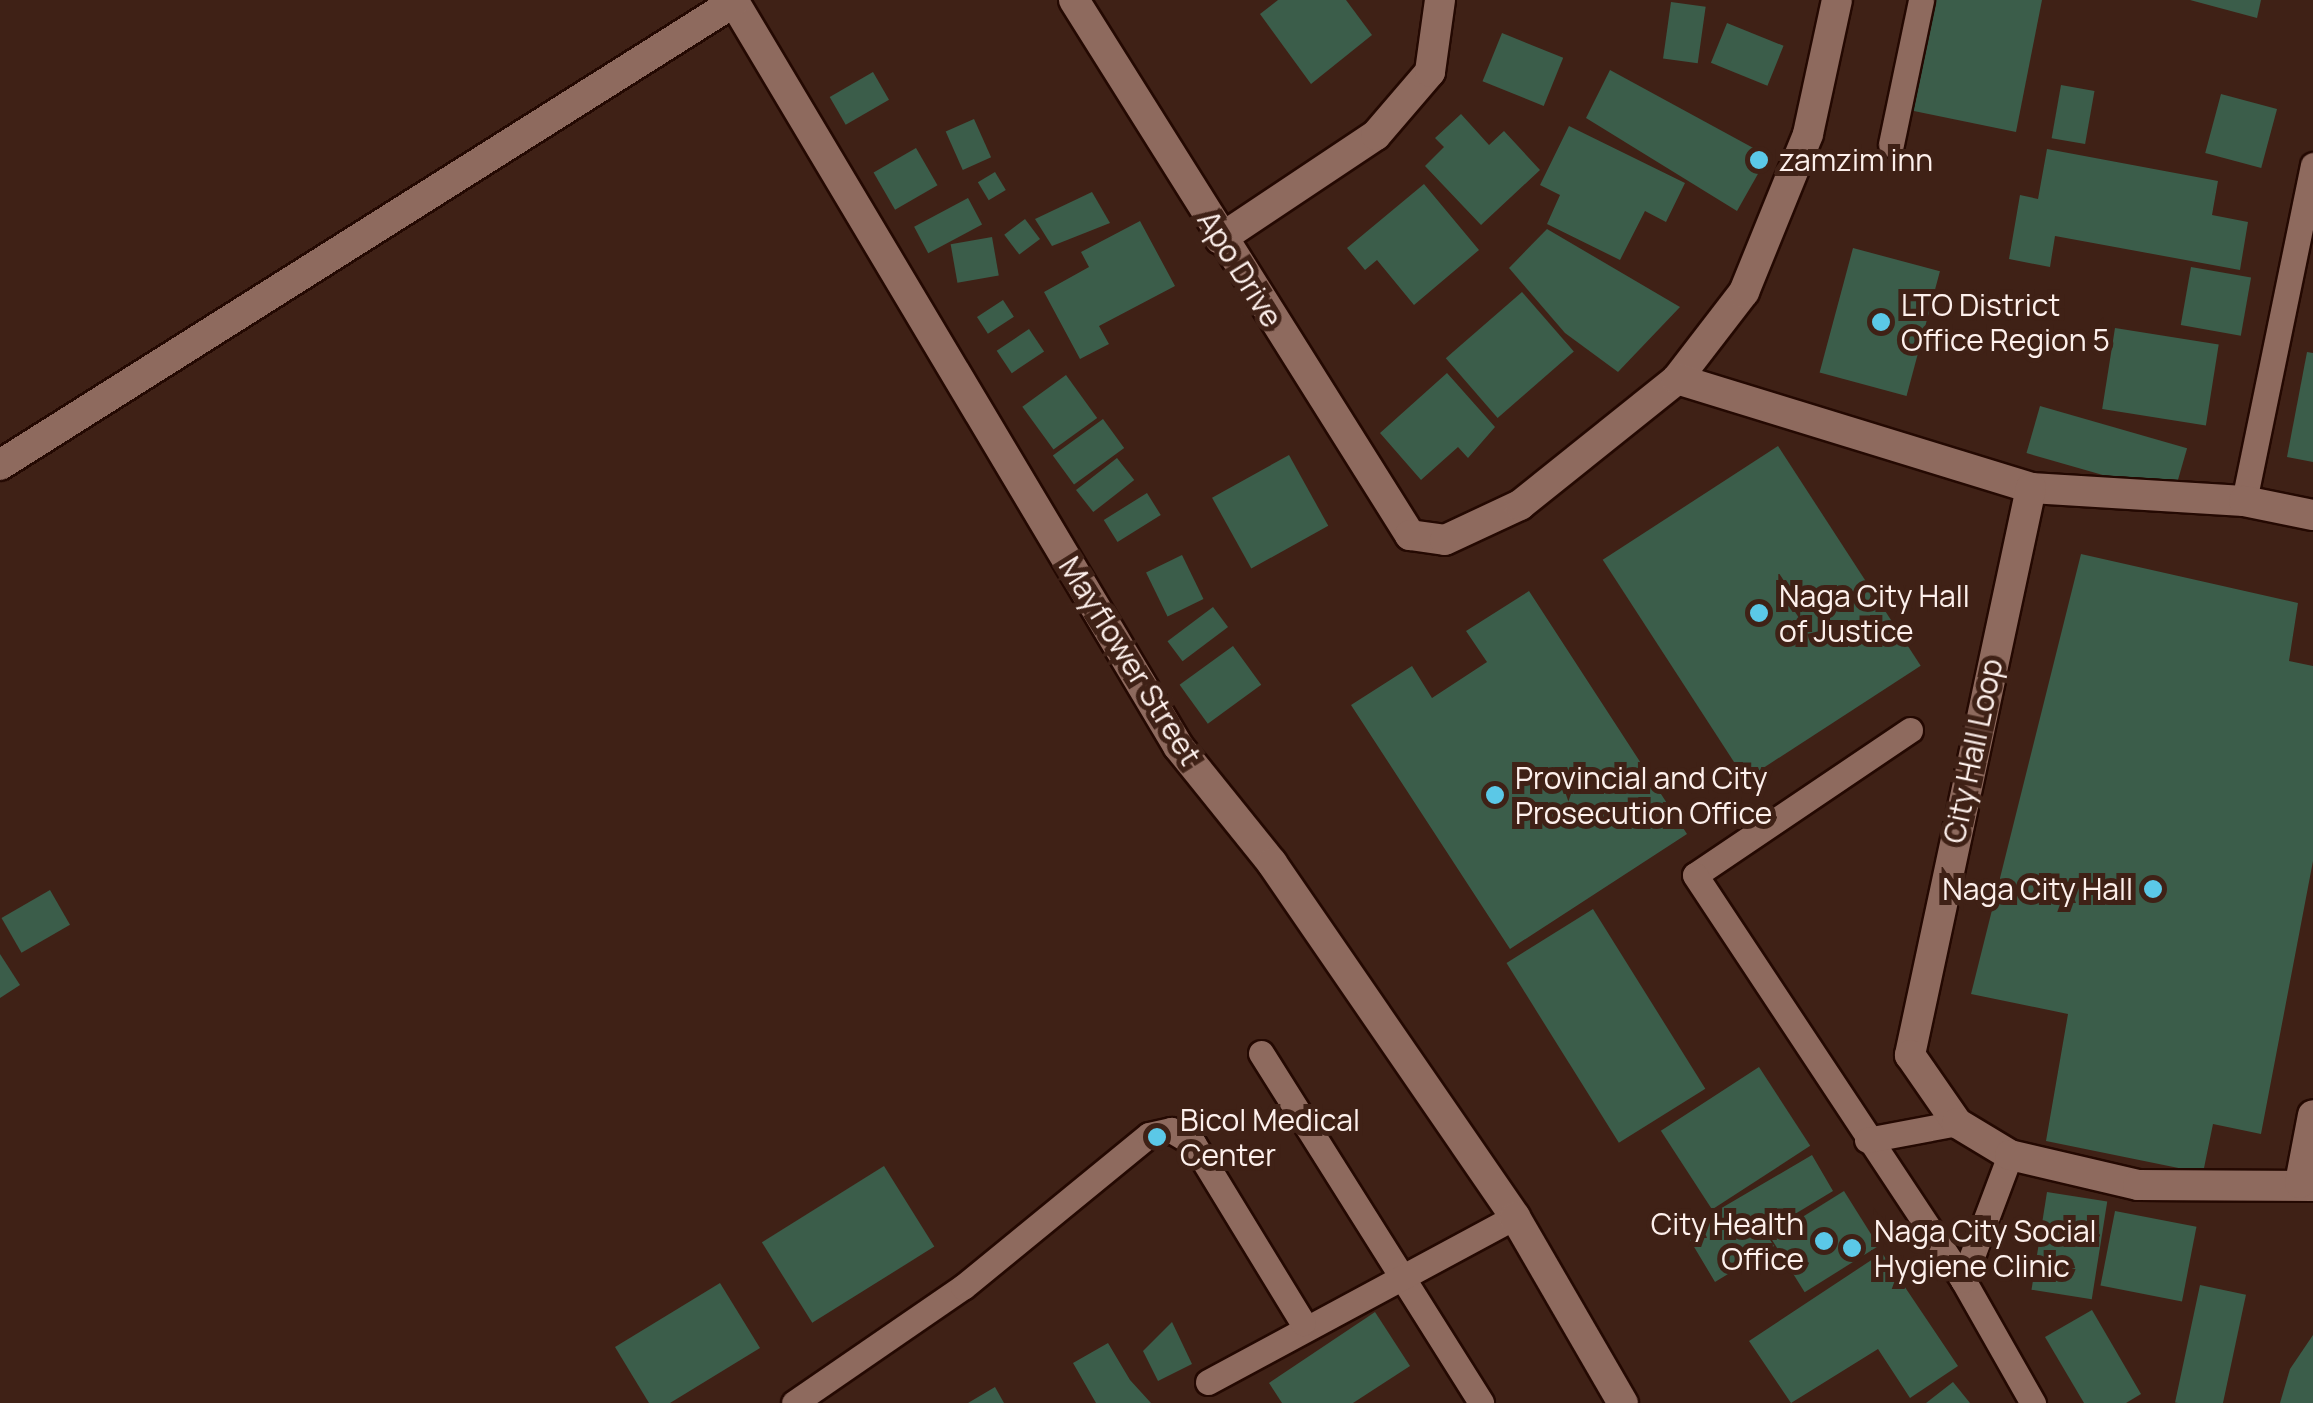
<!DOCTYPE html>
<style>
body{margin:0}
#map{position:relative;width:2313px;height:1403px;overflow:hidden;background:#3f2116;font-family:Manrope,sans-serif}
div>[style]{position:absolute}
.building>*{inset:0;background:#3b5d4a;transform-origin:0 0}
.roads{filter:drop-shadow(2px 0 #240902) drop-shadow(-2px 0 #240902) drop-shadow(0 2px #240902) drop-shadow(0 -2px #240902)}
.service>*{height:25px;margin:-12.5px;padding:0 12.5px;transform-origin:12.5px;border-radius:12.5px;background:#8e6a5e}
.minor>*{height:30px;margin:-15px;padding:0 15px;transform-origin:15px;border-radius:15px;background:#8e6a5e}
.dots>*{width:28px;height:28px;translate:-50% -50%;box-sizing:border-box;border:5px solid #3f2116;border-radius:50%}
span{translate:-50% -50%;white-space:nowrap;text-align:center;line-height:1.15;-webkit-text-stroke:10px #3f2116;paint-order:stroke}
.poi-label{font-size:30px;color:#fdf0ec}
.left{translate:0 -50%;text-align:left}
.right{translate:-100% -50%;text-align:right}
.street-label{font-size:30px;color:#fdf0ec}
</style>
<div id="map">
<div class="building">
<div style="clip-path:polygon(1278px 0,1346px 0,1372px 35px,1311px 84px,1260px 14px)"></div>
<div style="clip-path:polygon(1931px 0,2042px 0,2016px 132px,1909px 110px)"></div>
<div style="clip-path:polygon(2190px 0,2261px 0,2257px 18px)"></div>
<div style="left:1671px;top:2px;width:35px;height:57px;rotate:8deg"></div>
<div style="left:1727px;top:23px;width:61px;height:43px;rotate:22deg"></div>
<div style="left:1502px;top:33px;width:66px;height:52px;rotate:22deg"></div>
<div style="clip-path:polygon(1610px 70px,1768px 156px,1737px 211px,1586px 118px)"></div>
<div style="left:873px;top:72px;width:32px;height:50px;rotate:60deg"></div>
<div style="left:2061px;top:85px;width:34px;height:54px;rotate:10deg"></div>
<div style="left:2221px;top:94px;width:58px;height:61px;rotate:15deg"></div>
<div style="clip-path:polygon(1461px 114px,1489px 145px,1504px 131px,1540px 170px,1481px 225px,1425px 166px,1444px 147px,1435px 138px)"></div>
<div style="left:974px;top:119px;width:42px;height:31px;rotate:66deg"></div>
<div style="clip-path:polygon(1569px 126px,1685px 183px,1666px 222px,1645px 211px,1620px 260px,1547px 224px,1560px 195px,1540px 185px)"></div>
<div style="left:916px;top:148px;width:43px;height:49px;rotate:60deg"></div>
<div style="clip-path:polygon(2047px 149px,2218px 181px,2212px 215px,2248px 222px,2240px 270px,2055px 236px,2050px 267px,2009px 259px,2020px 195px,2038px 199px)"></div>
<div style="left:995px;top:172px;width:21px;height:20px;rotate:59deg"></div>
<div style="clip-path:polygon(1424px 184px,1479px 250px,1414px 305px,1377px 260px,1365px 270px,1347px 248px)"></div>
<div style="clip-path:polygon(1092px 192px,1110px 223px,1052px 246px,1035px 219px)"></div>
<div style="left:968px;top:198px;width:30px;height:61px;rotate:62deg"></div>
<div style="left:1025px;top:219px;width:25px;height:26px;rotate:53deg"></div>
<div style="clip-path:polygon(1140px 221px,1175px 286px,1099px 326px,1109px 344px,1080px 359px,1044px 292px,1089px 267px,1081px 252px)"></div>
<div style="clip-path:polygon(1547px 229px,1680px 307px,1618px 372px,1565px 333px,1509px 268px)"></div>
<div style="left:992px;top:237px;width:39px;height:42px;rotate:80deg"></div>
<div style="left:1853px;top:248px;width:90px;height:129px;rotate:15deg"></div>
<div style="left:2191px;top:267px;width:61px;height:59px;rotate:10deg"></div>
<div style="left:1522px;top:292px;width:79px;height:101px;rotate:49deg"></div>
<div style="left:1003px;top:300px;width:20px;height:31px;rotate:57deg"></div>
<div style="left:2115px;top:328px;width:105px;height:82px;rotate:9deg"></div>
<div style="left:1029px;top:329px;width:27px;height:39px;rotate:56deg"></div>
<div style="clip-path:polygon(2307px 352px,2313px 353px,2313px 462px,2287px 457px)"></div>
<div style="clip-path:polygon(1447px 373px,1495px 427px,1468px 458px,1458px 447px,1421px 480px,1380px 433px)"></div>
<div style="left:1066px;top:375px;width:53px;height:54px;rotate:54deg"></div>
<div style="left:2040px;top:406px;width:153px;height:49px;rotate:16deg"></div>
<div style="left:1103px;top:419px;width:36px;height:62px;rotate:54deg"></div>
<div style="left:1778px;top:446px;width:262px;height:209px;rotate:57deg"></div>
<div style="left:1289px;top:455px;width:81px;height:88px;rotate:61deg"></div>
<div style="left:1117px;top:458px;width:28px;height:52px;rotate:52deg"></div>
<div style="left:1147px;top:493px;width:26px;height:51px;rotate:58deg"></div>
<div style="clip-path:polygon(2081px 554px,2298px 603px,2289px 661px,2313px 666px,2313px 861px,2261px 1134px,2213px 1124px,2203px 1173px,2046px 1141px,2068px 1014px,1971px 994px)"></div>
<div style="left:1182px;top:555px;width:49px;height:40px;rotate:64deg"></div>
<div style="clip-path:polygon(1529px 591px,1687px 834px,1510px 949px,1351px 705px,1412px 666px,1432px 698px,1487px 662px,1466px 631px)"></div>
<div style="left:1213px;top:607px;width:25px;height:57px;rotate:53deg"></div>
<div style="left:1233px;top:646px;width:48px;height:66px;rotate:54deg"></div>
<div style="left:50px;top:890px;width:40px;height:56px;rotate:60deg"></div>
<div style="left:1593px;top:909px;width:212px;height:102px;rotate:58deg"></div>
<div style="clip-path:polygon(0 954px,20px 985px,0 998px)"></div>
<div style="left:1759px;top:1067px;width:94px;height:117px;rotate:57deg"></div>
<div style="clip-path:polygon(1812px 1155px,1833px 1191px,1765px 1232px,1774px 1246px,1715px 1282px,1684px 1230px)"></div>
<div style="left:884px;top:1166px;width:95px;height:144px;rotate:58deg"></div>
<div style="left:1844px;top:1191px;width:65px;height:87px;rotate:58deg"></div>
<div style="left:2047px;top:1192px;width:61px;height:99px;rotate:9deg"></div>
<div style="left:2115px;top:1211px;width:83px;height:76px;rotate:11deg"></div>
<div style="clip-path:polygon(1882px 1253px,1958px 1366px,1910px 1398px,1878px 1349px,1791px 1403px,1749px 1341px)"></div>
<div style="clip-path:polygon(720px 1283px,760px 1348px,670px 1403px,649px 1403px,615px 1347px)"></div>
<div style="left:2200px;top:1285px;width:47px;height:120px;rotate:12deg"></div>
<div style="clip-path:polygon(2092px 1310px,2141px 1394px,2126px 1403px,2084px 1403px,2045px 1337px)"></div>
<div style="clip-path:polygon(1375px 1312px,1410px 1366px,1353px 1403px,1282px 1403px,1269px 1383px)"></div>
<div style="clip-path:polygon(1172px 1322px,1192px 1364px,1158px 1381px,1143px 1351px)"></div>
<div style="clip-path:polygon(2313px 1335px,2313px 1403px,2280px 1403px,2290px 1369px)"></div>
<div style="clip-path:polygon(1108px 1343px,1130px 1380px,1151px 1403px,1096px 1403px,1073px 1363px)"></div>
<div style="clip-path:polygon(1953px 1382px,1970px 1403px,1926px 1403px)"></div>
<div style="clip-path:polygon(995px 1387px,1004px 1403px,968px 1403px)"></div>
</div>
<div class="roads">
<div class="service">
<div style="left:1891px;top:144px;width:147px;rotate:-78.2deg"></div>
<div style="left:2244px;top:501px;width:343px;rotate:-78.4deg"></div>
<div style="left:1910px;top:730px;width:259px;rotate:146deg"></div>
<div style="left:1695px;top:875px;width:486px;rotate:56.5deg"></div>
<div style="left:1963px;top:1280px;width:142px;rotate:60.4deg"></div>
<div style="left:1261px;top:1053px;width:413px;rotate:57.8deg"></div>
<div style="left:1867px;top:1140px;width:92px;rotate:-10.7deg"></div>
<div style="left:1963px;top:1280px;width:134px;rotate:-69.4deg"></div>
<div style="left:1208px;top:1382px;width:349px;rotate:-28.3deg"></div>
<div style="left:794px;top:1403px;width:205px;rotate:-34.5deg"></div>
<div style="left:963px;top:1287px;width:240px;rotate:-39.3deg"></div>
<div style="left:1149px;top:1135px;width:23px;rotate:-13deg"></div>
<div style="left:1171px;top:1130px;width:26px;rotate:31deg"></div>
<div style="left:1193px;top:1143px;width:211px;rotate:58.6deg"></div>
</div>
<div class="minor">
<div style="left:733px;top:0;width:869px;rotate:59.18deg"></div>
<div style="left:1178px;top:746px;width:150px;rotate:51.2deg"></div>
<div style="left:1272px;top:863px;width:429px;rotate:55.5deg"></div>
<div style="left:1515px;top:1217px;width:215px;rotate:59.9deg"></div>
<div style="left:1074px;top:0;width:632px;rotate:57.87deg"></div>
<div style="left:1410px;top:535px;width:35px;rotate:8deg"></div>
<div style="left:1445px;top:540px;width:83px;rotate:-25deg"></div>
<div style="left:1520px;top:505px;width:201px;rotate:-38.7deg"></div>
<div style="left:1677px;top:379px;width:110px;rotate:-52.4deg"></div>
<div style="left:1744px;top:292px;width:170px;rotate:-67.9deg"></div>
<div style="left:1808px;top:134px;width:137px;rotate:-77.8deg"></div>
<div style="left:1220px;top:239px;width:187px;rotate:-33.7deg"></div>
<div style="left:1376px;top:135px;width:83px;rotate:-49.4deg"></div>
<div style="left:1430px;top:72px;width:73px;rotate:-82.1deg"></div>
<div style="left:1677px;top:379px;width:370px;rotate:17.1deg"></div>
<div style="left:2031px;top:488px;width:213px;rotate:3.5deg"></div>
<div style="left:2244px;top:501px;width:70px;rotate:11.5deg"></div>
<div style="left:0;top:465px;width:868px;rotate:-32.24deg"></div>
<div style="left:2031px;top:488px;width:580px;rotate:102.05deg"></div>
<div style="left:1910px;top:1055px;width:83px;rotate:55.3deg"></div>
<div style="left:1957px;top:1123px;width:62px;rotate:31.1deg"></div>
<div style="left:2010px;top:1155px;width:131px;rotate:13.2deg"></div>
<div style="left:2138px;top:1185px;width:175px;rotate:0.3deg"></div>
<div style="left:2300px;top:1183px;width:69px;rotate:-79.2deg"></div>
</div>
</div>
<div class="dots">
<div style="left:1759px;top:160px;background:#5bc8e7"></div>
<div style="left:1881px;top:322px;background:#5bc8e7"></div>
<div style="left:1759px;top:613px;background:#5bc8e7"></div>
<div style="left:1495px;top:795px;background:#5bc8e7"></div>
<div style="left:2153px;top:889px;background:#5bc8e7"></div>
<div style="left:1157px;top:1137px;background:#5bc8e7"></div>
<div style="left:1824px;top:1241px;background:#5bc8e7"></div>
<div style="left:1852px;top:1248px;background:#5bc8e7"></div>
</div>
<div class="poi-label">
<span class="left" style="left:1779px;top:160px">zamzim inn</span>
<span class="left" style="left:1901px;top:322px">LTO District<br>Office Region 5</span>
<span class="left" style="left:1779px;top:613px">Naga City Hall<br>of Justice</span>
<span class="left" style="left:1515px;top:795px">Provincial and City<br>Prosecution Office</span>
<span class="right" style="left:2133px;top:889px">Naga City Hall</span>
<span class="left" style="left:1180px;top:1137px">Bicol Medical<br>Center</span>
<span class="right" style="left:1804px;top:1241px">City Health<br>Office</span>
<span class="left" style="left:1874px;top:1248px">Naga City Social<br>Hygiene Clinic</span>
</div>
<div class="street-label">
<span style="left:1240px;top:269px;rotate:58deg">Apo Drive</span>
<span style="left:1130px;top:661px;rotate:58deg">Mayflower Street</span>
<span style="left:1973px;top:751px;rotate:-78deg">City Hall Loop</span>
</div>
</div>
